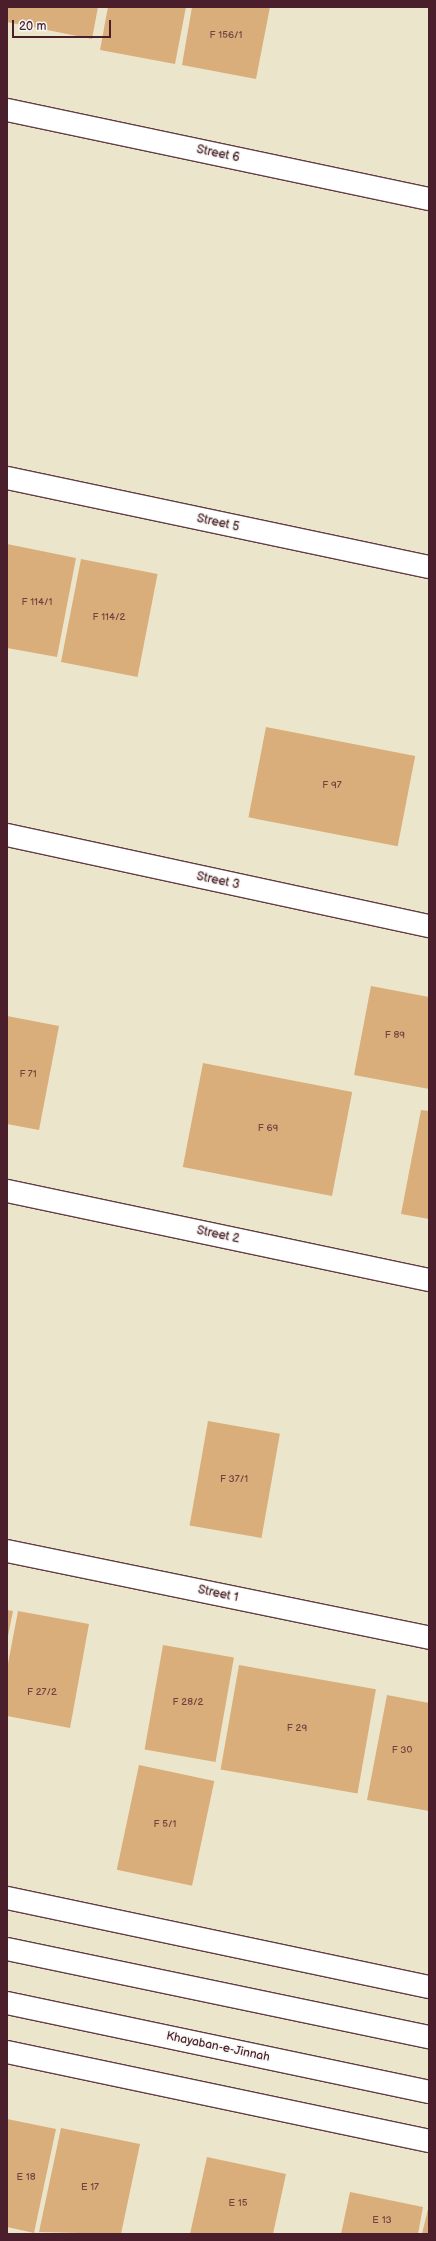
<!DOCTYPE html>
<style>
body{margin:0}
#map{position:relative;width:436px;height:2241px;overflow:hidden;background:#ebe6cb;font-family:"Balsamiq Sans",sans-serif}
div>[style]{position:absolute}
.building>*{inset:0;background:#daae7b;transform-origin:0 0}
.roads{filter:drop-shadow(1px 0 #623d43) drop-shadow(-1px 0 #623d43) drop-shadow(0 1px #623d43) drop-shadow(0 -1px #623d43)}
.street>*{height:22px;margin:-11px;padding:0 11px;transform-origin:11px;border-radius:11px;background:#fff}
.secondary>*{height:22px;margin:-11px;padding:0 11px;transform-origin:11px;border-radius:11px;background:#fff}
span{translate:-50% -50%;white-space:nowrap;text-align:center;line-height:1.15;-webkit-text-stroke:3px #f6f6f2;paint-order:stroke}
.number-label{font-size:10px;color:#6e433f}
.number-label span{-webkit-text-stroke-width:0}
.street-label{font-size:12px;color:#4a1f2b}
.frame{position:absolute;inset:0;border:8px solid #4a1f2b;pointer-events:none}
.scale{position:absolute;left:12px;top:20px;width:99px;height:18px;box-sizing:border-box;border:2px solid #4a1f2b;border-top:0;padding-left:5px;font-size:12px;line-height:14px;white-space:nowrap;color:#4a1f2b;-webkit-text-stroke:3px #f6f6f2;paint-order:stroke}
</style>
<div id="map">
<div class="building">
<div style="clip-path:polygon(7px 7px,98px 7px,92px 39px,7px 22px)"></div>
<div style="clip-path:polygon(108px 7px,186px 7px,175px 64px,100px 50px)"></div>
<div style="clip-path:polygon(192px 7px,270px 7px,256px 79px,182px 65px)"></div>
<div style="clip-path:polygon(7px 544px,76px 558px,57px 657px,7px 648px)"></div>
<div style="left:81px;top:559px;width:78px;height:105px;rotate:11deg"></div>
<div style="left:266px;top:727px;width:152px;height:92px;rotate:11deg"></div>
<div style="clip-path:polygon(371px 986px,429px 997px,429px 1089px,354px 1075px)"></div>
<div style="clip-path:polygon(7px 1016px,59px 1026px,39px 1130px,7px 1124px)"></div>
<div style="left:203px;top:1063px;width:152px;height:106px;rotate:11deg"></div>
<div style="clip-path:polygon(421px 1110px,429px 1111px,429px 1219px,401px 1214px)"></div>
<div style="left:208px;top:1421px;width:73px;height:106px;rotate:10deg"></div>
<div style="clip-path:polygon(7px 1610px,13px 1611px,8px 1636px,7px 1636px)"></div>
<div style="clip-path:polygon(18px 1611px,89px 1624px,70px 1728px,7px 1716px,7px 1669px)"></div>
<div style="left:163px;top:1645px;width:72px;height:106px;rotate:10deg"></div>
<div style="left:239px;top:1665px;width:139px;height:106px;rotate:10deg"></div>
<div style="clip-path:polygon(387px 1695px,429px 1703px,429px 1811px,367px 1800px)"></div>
<div style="left:139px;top:1765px;width:77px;height:107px;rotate:12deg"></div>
<div style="clip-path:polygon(7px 2119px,56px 2129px,34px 2233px,7px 2227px)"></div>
<div style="clip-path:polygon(61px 2128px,140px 2144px,121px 2234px,39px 2232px)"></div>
<div style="clip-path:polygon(207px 2157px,286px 2174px,273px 2234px,190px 2234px)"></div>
<div style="clip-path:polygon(350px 2192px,423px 2207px,418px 2234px,341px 2234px)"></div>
<div style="clip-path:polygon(428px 2209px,429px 2234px,422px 2234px)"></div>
</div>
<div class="roads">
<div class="street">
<div style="left:7px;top:478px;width:431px;rotate:11.9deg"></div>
<div style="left:7px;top:835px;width:432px;rotate:12.2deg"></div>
<div style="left:7px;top:1191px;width:431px;rotate:11.9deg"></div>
<div style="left:7px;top:1551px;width:431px;rotate:11.6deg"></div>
<div style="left:7px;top:1898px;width:431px;rotate:11.9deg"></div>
<div style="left:7px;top:2052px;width:431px;rotate:11.9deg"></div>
</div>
<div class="secondary">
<div style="left:7px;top:110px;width:431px;rotate:11.9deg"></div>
<div style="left:7px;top:1949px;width:431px;rotate:11.8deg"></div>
<div style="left:7px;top:2003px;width:431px;rotate:11.9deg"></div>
</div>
</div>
<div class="number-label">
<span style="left:226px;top:36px">F 156/1</span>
<span style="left:37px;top:603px">F 114/1</span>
<span style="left:109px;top:618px">F 114/2</span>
<span style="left:332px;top:786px">F 97</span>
<span style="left:395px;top:1036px">F 89</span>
<span style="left:28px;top:1075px">F 71</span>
<span style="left:268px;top:1129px">F 69</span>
<span style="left:234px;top:1480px">F 37/1</span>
<span style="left:42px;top:1693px">F 27/2</span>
<span style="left:188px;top:1703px">F 28/2</span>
<span style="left:297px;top:1729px">F 29</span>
<span style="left:402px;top:1751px">F 30</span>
<span style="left:165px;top:1825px">F 5/1</span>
<span style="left:26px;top:2178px">E 18</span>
<span style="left:90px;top:2188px">E 17</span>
<span style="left:238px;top:2204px">E 15</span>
<span style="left:382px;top:2221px">E 13</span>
</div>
<div class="street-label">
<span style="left:218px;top:154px;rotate:12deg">Street 6</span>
<span style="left:218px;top:523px;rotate:12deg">Street 5</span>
<span style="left:218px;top:881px;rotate:12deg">Street 3</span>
<span style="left:218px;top:1235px;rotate:12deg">Street 2</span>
<span style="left:218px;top:1594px;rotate:12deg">Street 1</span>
<span style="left:218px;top:2047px;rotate:12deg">Khayaban-e-Jinnah</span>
</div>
<div class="frame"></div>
<div class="scale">20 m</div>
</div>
